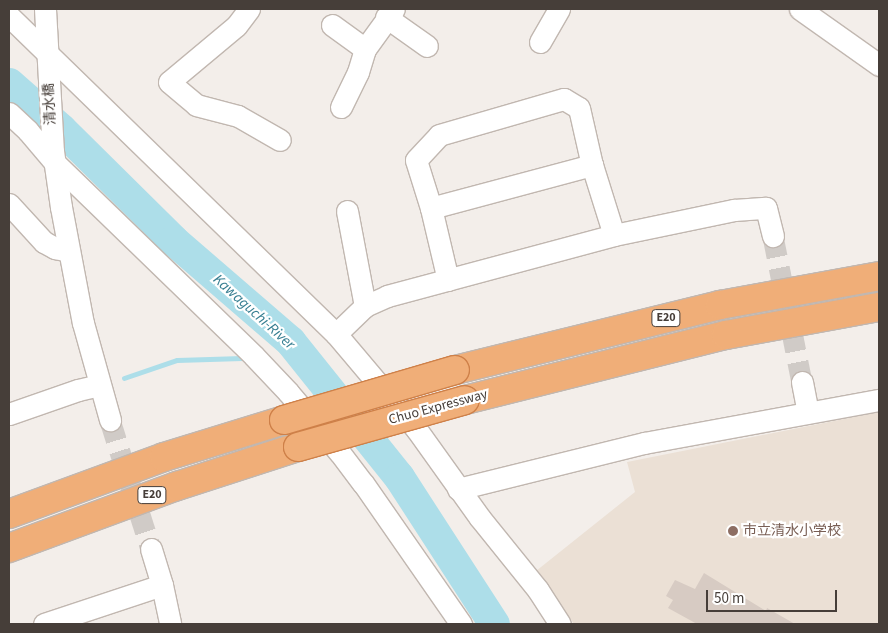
<!DOCTYPE html>
<meta charset="utf-8">
<style>
body{margin:0}
#map{position:relative;width:888px;height:633px;overflow:hidden;background:#f3eeea;font-family:"Source Sans 3","Noto Sans JP",sans-serif}
div>[style]{position:absolute}
.education>*{inset:0;background:#ebe0d5}
.stream>*{height:5px;margin:-2.5px;padding:0 2.5px;transform-origin:2.5px;border-radius:2.5px;background:#addee9}
.river>*{height:31px;margin:-15.5px;padding:0 15.5px;transform-origin:15.5px;border-radius:15.5px;background:#addee9}
.building>*{inset:0;background:#d7cbc3}
.minor-tunnel>*{height:21px;margin-top:-10.5px;transform-origin:0;background:repeating-linear-gradient(90deg,#d0cbc7 0 21px,transparent 0 32px)}
.roads{filter:drop-shadow(1px 0 #c1b7b0) drop-shadow(-1px 0 #c1b7b0) drop-shadow(0 1px #c1b7b0) drop-shadow(0 -1px #c1b7b0)}
.minor>*{height:21px;margin:-10.5px;padding:0 10.5px;transform-origin:10.5px;border-radius:10.5px;background:#fff}
.highway>*{height:28px;margin:-14px;padding:0 14px;transform-origin:14px;border-radius:14px;background:#f0ae78}
.bridges{filter:drop-shadow(1px 0 #ce8049) drop-shadow(-1px 0 #ce8049) drop-shadow(0 1px #ce8049) drop-shadow(0 -1px #ce8049)}
.highway-bridge>*{height:28px;margin:-14px;padding:0 14px;transform-origin:14px;border-radius:14px;background:#f0ae78}
.dots>*{width:14px;height:14px;translate:-50% -50%;box-sizing:border-box;border:2px solid #fff;border-radius:50%}
span{translate:-50% -50%;white-space:nowrap;text-align:center;line-height:1.15;-webkit-text-stroke:4.5px #fff;paint-order:stroke}
.shield-label span{padding:1px 4px;background:#fff;border:1px solid;border-radius:4px;-webkit-text-stroke-width:0}
.shield-label{font-size:12px;color:#463e39;font-weight:700}
.street-label{font-size:14px;color:#463e39}
.education-label{font-size:14px;color:#785e54}
.left{translate:0 -50%;text-align:left}
.water-label{font-size:15px;color:#367e91;font-style:italic}
.frame{position:absolute;inset:0;border:10px solid #463e39;pointer-events:none}
.scale{position:absolute;left:706px;top:590px;width:131px;height:22px;box-sizing:border-box;border:2px solid #463e39;border-top:0;padding-left:6px;font-size:15px;line-height:18px;white-space:nowrap;color:#463e39;-webkit-text-stroke:4px #fff;paint-order:stroke}
</style>
<div id="map">
<div class="education">
<div style="clip-path:polygon(879px 412px,879px 624px,574px 624px,536px 571px,635px 492px,627px 462px)"></div>
</div>
<div class="stream">
<div style="left:124px;top:378px;width:56px;rotate:-18.8deg"></div>
<div style="left:177px;top:360px;width:65px;rotate:-1.8deg"></div>
</div>
<div class="river">
<div style="left:9px;top:83px;width:69px;rotate:41.5deg"></div>
<div style="left:61px;top:129px;width:158px;rotate:44.7deg"></div>
<div style="left:173px;top:240px;width:155px;rotate:40.8deg"></div>
<div style="left:290px;top:341px;width:174px;rotate:51.3deg"></div>
<div style="left:399px;top:477px;width:175px;rotate:57.1deg"></div>
</div>
<div class="building">
<div style="clip-path:polygon(704px 573px,766px 611px,767px 608px,795px 624px,697px 624px,668px 608px,673px 600px,666px 596px,675px 580px,695px 589px)"></div>
</div>
<div class="minor-tunnel">
<div style="left:773px;top:236px;width:149px;rotate:78.8deg"></div>
<div style="left:110px;top:420px;width:135px;rotate:72.4deg"></div>
</div>
<div class="roads">
<div class="minor">
<div style="left:45px;top:9px;width:142px;rotate:86.8deg"></div>
<div style="left:53px;top:151px;width:57px;rotate:81.9deg"></div>
<div style="left:61px;top:207px;width:118px;rotate:79.3deg"></div>
<div style="left:83px;top:323px;width:101px;rotate:74.4deg"></div>
<div style="left:249px;top:9px;width:21px;rotate:127deg"></div>
<div style="left:236px;top:26px;width:87px;rotate:140.1deg"></div>
<div style="left:169px;top:82px;width:35px;rotate:40deg"></div>
<div style="left:196px;top:105px;width:43px;rotate:14.7deg"></div>
<div style="left:238px;top:116px;width:48px;rotate:29.7deg"></div>
<div style="left:800px;top:9px;width:97px;rotate:35.3deg"></div>
<div style="left:9px;top:16px;width:456px;rotate:44.2deg"></div>
<div style="left:336px;top:334px;width:126px;rotate:49.8deg"></div>
<div style="left:417px;top:430px;width:108px;rotate:54.4deg"></div>
<div style="left:480px;top:518px;width:92px;rotate:51.1deg"></div>
<div style="left:538px;top:590px;width:40px;rotate:57.1deg"></div>
<div style="left:386px;top:17px;width:50px;rotate:35.3deg"></div>
<div style="left:332px;top:25px;width:41px;rotate:36deg"></div>
<div style="left:540px;top:42px;width:38px;rotate:-60deg"></div>
<div style="left:341px;top:107px;width:39px;rotate:-64deg"></div>
<div style="left:358px;top:72px;width:24px;rotate:-73deg"></div>
<div style="left:365px;top:49px;width:49px;rotate:-54.1deg"></div>
<div style="left:9px;top:113px;width:26px;rotate:43deg"></div>
<div style="left:28px;top:131px;width:42px;rotate:49.8deg"></div>
<div style="left:55px;top:163px;width:277px;rotate:44.1deg"></div>
<div style="left:254px;top:356px;width:50px;rotate:46.6deg"></div>
<div style="left:288px;top:392px;width:80px;rotate:49.6deg"></div>
<div style="left:340px;top:453px;width:38px;rotate:53deg"></div>
<div style="left:363px;top:483px;width:172px;rotate:55.2deg"></div>
<div style="left:9px;top:204px;width:52px;rotate:47.4deg"></div>
<div style="left:44px;top:242px;width:13px;rotate:29deg"></div>
<div style="left:55px;top:248px;width:14px;rotate:12deg"></div>
<div style="left:431px;top:208px;width:167px;rotate:-15deg"></div>
<div style="left:347px;top:211px;width:97px;rotate:79.3deg"></div>
<div style="left:448px;top:280px;width:74px;rotate:-103.3deg"></div>
<div style="left:431px;top:208px;width:50px;rotate:-107.4deg"></div>
<div style="left:416px;top:160px;width:34px;rotate:-47deg"></div>
<div style="left:439px;top:135px;width:130px;rotate:-16.1deg"></div>
<div style="left:564px;top:99px;width:17px;rotate:31deg"></div>
<div style="left:579px;top:108px;width:58px;rotate:77.2deg"></div>
<div style="left:592px;top:165px;width:73px;rotate:72.6deg"></div>
<div style="left:336px;top:334px;width:40px;rotate:-44deg"></div>
<div style="left:365px;top:306px;width:24px;rotate:-24deg"></div>
<div style="left:387px;top:296px;width:235px;rotate:-15deg"></div>
<div style="left:614px;top:235px;width:123px;rotate:-11.8deg"></div>
<div style="left:734px;top:210px;width:32px;rotate:-4deg"></div>
<div style="left:766px;top:208px;width:29px;rotate:76deg"></div>
<div style="left:802px;top:382px;width:31px;rotate:79deg"></div>
<div style="left:9px;top:414px;width:73px;rotate:-19.2deg"></div>
<div style="left:78px;top:390px;width:22px;rotate:-13deg"></div>
<div style="left:458px;top:489px;width:192px;rotate:-13.9deg"></div>
<div style="left:644px;top:443px;width:239px;rotate:-10.4deg"></div>
<div style="left:151px;top:549px;width:38px;rotate:73deg"></div>
<div style="left:162px;top:585px;width:40px;rotate:78deg"></div>
<div style="left:44px;top:624px;width:124px;rotate:-18.3deg"></div>
</div>
<div class="highway">
<div style="left:455px;top:370px;width:273px;rotate:-13.8deg"></div>
<div style="left:720px;top:305px;width:162px;rotate:-10.3deg"></div>
<div style="left:465px;top:400px;width:269px;rotate:-14deg"></div>
<div style="left:726px;top:335px;width:156px;rotate:-10.4deg"></div>
<div style="left:9px;top:514px;width:165px;rotate:-20.2deg"></div>
<div style="left:164px;top:457px;width:126px;rotate:-17.1deg"></div>
<div style="left:9px;top:548px;width:179px;rotate:-20.3deg"></div>
<div style="left:177px;top:486px;width:127px;rotate:-17.9deg"></div>
</div>
</div>
<div class="bridges">
<div class="highway-bridge">
<div style="left:284px;top:420px;width:178px;rotate:-16.3deg"></div>
<div style="left:298px;top:447px;width:173px;rotate:-15.7deg"></div>
</div>
</div>
<div class="dots">
<div style="left:733px;top:531px;background:#8d6e63"></div>
</div>
<div class="shield-label">
<span style="left:666px;top:318px">E20</span>
<span style="left:152px;top:495px">E20</span>
</div>
<div class="street-label">
<span style="left:50px;top:104px;rotate:-93deg">清水橋</span>
<span style="left:438px;top:407px;rotate:-15deg">Chuo Expressway</span>
</div>
<div class="education-label">
<span class="left" style="left:743px;top:531px">市立清水小学校</span>
</div>
<div class="water-label">
<span style="left:254px;top:312px;rotate:42deg">Kawaguchi-River</span>
</div>
<div class="frame"></div>
<div class="scale">50 m</div>
</div>
